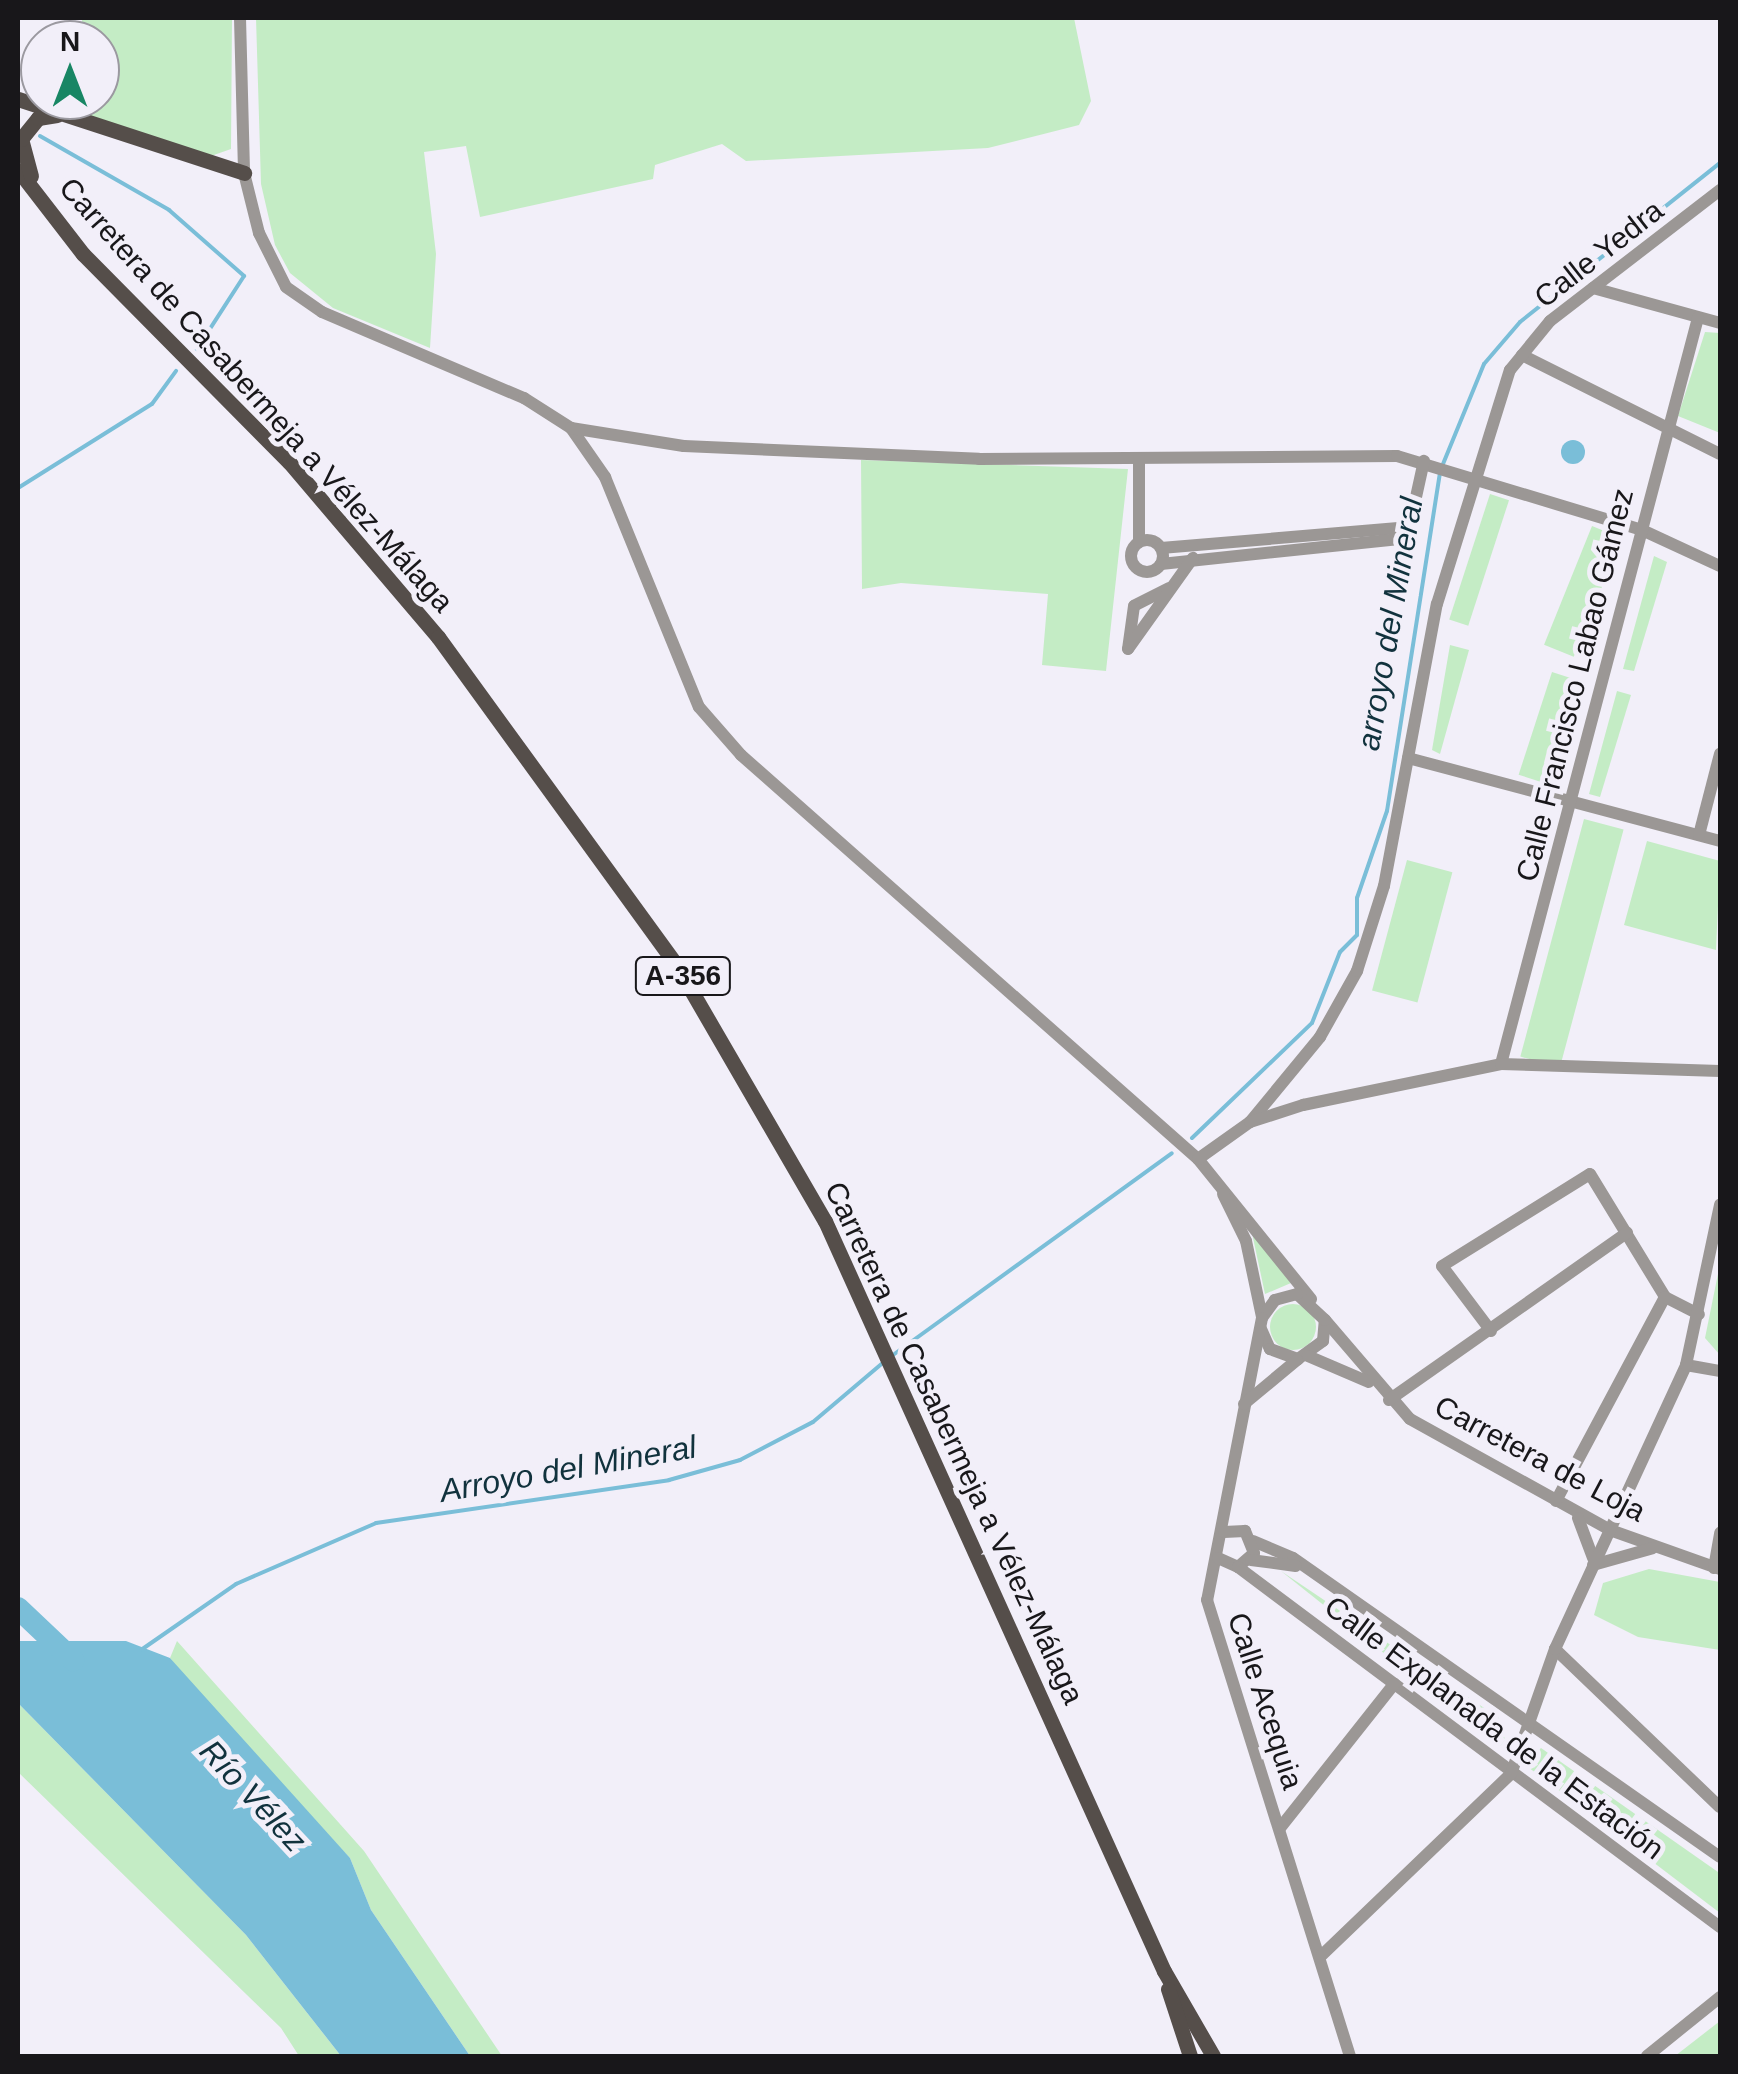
<!DOCTYPE html>
<meta charset="utf-8">
<style>
body{margin:0}
#map{position:relative;width:1738px;height:2074px;overflow:hidden;background:#f2eff9;font-family:Arial,sans-serif}
div>[style]{position:absolute}
.green>*{inset:0;background:#c4ecc5;transform-origin:0 0}
.round{border-radius:50%}
.water>*{inset:0;background:#7abed8}
.stream>*{height:4px;margin:-2px;padding:0 2px;transform-origin:2px;border-radius:2px;background:#7abed8}
.river>*{height:22px;margin:-11px;padding:0 11px;transform-origin:11px;border-radius:11px;background:#7abed8}
.minor>*{height:12px;margin:-6px;padding:0 6px;transform-origin:6px;border-radius:6px;background:#9b9795}
.minor>.ring{margin:-6px;padding:0;box-sizing:content-box;background:none;border:12px solid #9b9795;border-radius:50%}
.major>*{height:15px;margin:-7.5px;padding:0 7.5px;transform-origin:7.5px;border-radius:7.5px;background:#554e4a}
span{translate:-50% -50%;white-space:nowrap;text-align:center;line-height:1.15;-webkit-text-stroke:10px #f2eff9;paint-order:stroke}
.shield-label span{padding:2px 8px;background:#f2eff9;border:2px solid;border-radius:8px;-webkit-text-stroke-width:0}
.shield-label{font-size:28px;color:#18171a;font-weight:700}
.street-label{font-size:30px;color:#18171a}
.water-label{font-size:32px;color:#11323d;font-style:italic}
.frame{position:absolute;inset:0;border:20px solid #18171a;pointer-events:none}
.north{position:absolute;left:20px;top:20px;width:100px;height:100px;box-sizing:border-box;background:#f2eff9;border:2px solid #9b99a0;border-radius:50%;rotate:0deg;font-size:28px;font-weight:700;line-height:40px;text-align:center;color:#18171a}
.north::after{content:'';display:block;margin:auto;width:35px;height:45px;background:#188664;clip-path:polygon(50% 0,100% 100%,50% 72%,0 100%)}
</style>
<div id="map">
<div class="green">
<div style="clip-path:polygon(82px 18px,232px 18px,231px 149px,211px 156px,37px 100px,40px 50px,40px 100px,100px 100px,100px 40px,82px 40px)"></div>
<div style="clip-path:polygon(256px 18px,1074px 18px,1091px 101px,1079px 125px,988px 148px,746px 161px,722px 144px,655px 165px,653px 179px,480px 217px,466px 146px,424px 152px,436px 254px,430px 348px,333px 308px,290px 273px,275px 245px,261px 184px)"></div>
<div style="clip-path:polygon(1705px 332px,1720px 333px,1720px 433px,1678px 416px)"></div>
<div style="clip-path:polygon(861px 460px,1128px 469px,1106px 671px,1042px 665px,1048px 594px,901px 583px,862px 589px)"></div>
<div style="left:1490px;top:494px;width:20px;height:132px;rotate:18deg"></div>
<div style="left:1592px;top:526px;width:32px;height:128px;rotate:22deg"></div>
<div style="clip-path:polygon(1654px 556px,1667px 562px,1634px 671px,1623px 669px)"></div>
<div style="clip-path:polygon(1450px 645px,1469px 650px,1440px 754px,1432px 750px)"></div>
<div style="left:1552px;top:672px;width:35px;height:108px;rotate:18deg"></div>
<div style="clip-path:polygon(1617px 691px,1631px 695px,1600px 797px,1589px 794px)"></div>
<div style="left:1584px;top:819px;width:41px;height:246px;rotate:15deg"></div>
<div style="clip-path:polygon(1647px 841px,1720px 861px,1716px 950px,1624px 925px)"></div>
<div style="left:1407px;top:860px;width:47px;height:135px;rotate:15deg"></div>
<div style="clip-path:polygon(1252px 1233px,1291px 1283px,1265px 1294px)"></div>
<div style="clip-path:polygon(1720px 1264px,1720px 1355px,1705px 1338px)"></div>
<div class="round" style="left:1270px;top:1304px;width:46px;height:46px"></div>
<div style="clip-path:polygon(1649px 1569px,1720px 1582px,1720px 1650px,1638px 1637px,1594px 1615px,1603px 1583px)"></div>
<div style="clip-path:polygon(1281px 1571px,1499px 1718px,1505px 1740px,1500px 1746px)"></div>
<div style="clip-path:polygon(177px 1641px,364px 1851px,502px 2056px,470px 2056px,371px 1910px,350px 1858px,219px 1721px,170px 1658px)"></div>
<div style="clip-path:polygon(18px 1703px,246px 1935px,341px 2056px,299px 2056px,281px 2028px,18px 1772px)"></div>
<div style="clip-path:polygon(1541px 1748px,1718px 1872px,1720px 1913px,1524px 1764px)"></div>
<div style="clip-path:polygon(1720px 2021px,1720px 2056px,1675px 2056px)"></div>
</div>
<div class="water">
<div class="round" style="left:1561px;top:440px;width:24px;height:24px"></div>
<div style="clip-path:polygon(18px 1641px,126px 1641px,170px 1658px,350px 1858px,371px 1910px,470px 2056px,341px 2056px,246px 1935px,18px 1703px)"></div>
</div>
<div class="stream">
<div style="left:40px;top:136px;width:149px;rotate:29.8deg"></div>
<div style="left:169px;top:210px;width:100px;rotate:41.3deg"></div>
<div style="left:244px;top:276px;width:87px;rotate:122.8deg"></div>
<div style="left:1443px;top:464px;width:108px;rotate:-67.7deg"></div>
<div style="left:1484px;top:364px;width:55px;rotate:-49.4deg"></div>
<div style="left:1520px;top:322px;width:256px;rotate:-38.5deg"></div>
<div style="left:18px;top:488px;width:158px;rotate:-32.1deg"></div>
<div style="left:152px;top:404px;width:41px;rotate:-54deg"></div>
<div style="left:1192px;top:1138px;width:166px;rotate:-43.8deg"></div>
<div style="left:1312px;top:1023px;width:76px;rotate:-68.5deg"></div>
<div style="left:1340px;top:952px;width:24px;rotate:-45deg"></div>
<div style="left:1357px;top:935px;width:37px;rotate:-90deg"></div>
<div style="left:1357px;top:898px;width:92px;rotate:-71deg"></div>
<div style="left:1387px;top:811px;width:342px;rotate:-81.1deg"></div>
<div style="left:893px;top:1355px;width:344px;rotate:-35.9deg"></div>
<div style="left:141px;top:1650px;width:116px;rotate:-34.8deg"></div>
<div style="left:236px;top:1584px;width:153px;rotate:-23.5deg"></div>
<div style="left:376px;top:1523px;width:296px;rotate:-8.3deg"></div>
<div style="left:669px;top:1480px;width:74px;rotate:-15.7deg"></div>
<div style="left:740px;top:1460px;width:82px;rotate:-27.5deg"></div>
<div style="left:813px;top:1422px;width:94px;rotate:-40.3deg"></div>
</div>
<div class="river">
<div style="left:18px;top:1608px;width:76px;rotate:43.4deg"></div>
</div>
<div class="minor">
<div style="left:240px;top:18px;width:155px;rotate:88.5deg"></div>
<div style="left:244px;top:173px;width:62px;rotate:76deg"></div>
<div style="left:259px;top:233px;width:60px;rotate:63.4deg"></div>
<div style="left:286px;top:287px;width:44px;rotate:34.8deg"></div>
<div style="left:322px;top:312px;width:220px;rotate:23.1deg"></div>
<div style="left:524px;top:398px;width:56px;rotate:32.6deg"></div>
<div style="left:571px;top:428px;width:60px;rotate:55.2deg"></div>
<div style="left:605px;top:477px;width:248px;rotate:67.8deg"></div>
<div style="left:699px;top:707px;width:64px;rotate:48.8deg"></div>
<div style="left:741px;top:755px;width:610px;rotate:41.48deg"></div>
<div style="left:1198px;top:1159px;width:180px;rotate:51.1deg"></div>
<div style="left:1593px;top:288px;width:132px;rotate:15.4deg"></div>
<div style="left:1522px;top:355px;width:221px;rotate:26.6deg"></div>
<div style="left:571px;top:428px;width:114px;rotate:9.1deg"></div>
<div style="left:684px;top:446px;width:295px;rotate:2.5deg"></div>
<div style="left:979px;top:459px;width:418px;rotate:-0.4deg"></div>
<div style="left:1397px;top:456px;width:256px;rotate:16.8deg"></div>
<div style="left:1642px;top:530px;width:86px;rotate:24.8deg"></div>
<div class="ring" style="left:1131px;top:540px;width:20px;height:20px"></div>
<div style="left:1139px;top:542px;width:84px;rotate:-90deg"></div>
<div style="left:1161px;top:548px;width:250px;rotate:-4.8deg"></div>
<div style="left:1161px;top:564px;width:247px;rotate:-6deg"></div>
<div style="left:1407px;top:538px;width:79px;rotate:-77.6deg"></div>
<div style="left:1169px;top:588px;width:39px;rotate:153deg"></div>
<div style="left:1134px;top:606px;width:43px;rotate:97.9deg"></div>
<div style="left:1128px;top:649px;width:112px;rotate:-54.5deg"></div>
<div style="left:1408px;top:758px;width:323px;rotate:14.9deg"></div>
<div style="left:1699px;top:835px;width:84px;rotate:-75.5deg"></div>
<div style="left:1501px;top:1064px;width:772px;rotate:-75.21deg"></div>
<div style="left:1250px;top:1122px;width:110px;rotate:-50.5deg"></div>
<div style="left:1320px;top:1037px;width:76px;rotate:-60.7deg"></div>
<div style="left:1357px;top:971px;width:89px;rotate:-72.4deg"></div>
<div style="left:1384px;top:886px;width:287px;rotate:-79.4deg"></div>
<div style="left:1437px;top:604px;width:245px;rotate:-72.7deg"></div>
<div style="left:1510px;top:370px;width:63px;rotate:-50.8deg"></div>
<div style="left:1550px;top:321px;width:215px;rotate:-37.6deg"></div>
<div style="left:1198px;top:1159px;width:64px;rotate:-35.4deg"></div>
<div style="left:1250px;top:1122px;width:56px;rotate:-17.8deg"></div>
<div style="left:1303px;top:1105px;width:202px;rotate:-11.7deg"></div>
<div style="left:1501px;top:1064px;width:219px;rotate:1.8deg"></div>
<div style="left:1223px;top:1194px;width:52px;rotate:63.9deg"></div>
<div style="left:1246px;top:1241px;width:78px;rotate:78.1deg"></div>
<div style="left:1325px;top:1320px;width:130px;rotate:49.4deg"></div>
<div style="left:1410px;top:1419px;width:229px;rotate:29deg"></div>
<div style="left:1610px;top:1530px;width:117px;rotate:19.5deg"></div>
<div style="left:1261px;top:1329px;width:22px;rotate:66deg"></div>
<div style="left:1270px;top:1349px;width:30px;rotate:20deg"></div>
<div style="left:1298px;top:1359px;width:31px;rotate:-36deg"></div>
<div style="left:1323px;top:1341px;width:21px;rotate:-85deg"></div>
<div style="left:1325px;top:1320px;width:38px;rotate:-137deg"></div>
<div style="left:1297px;top:1294px;width:23px;rotate:165deg"></div>
<div style="left:1275px;top:1300px;width:22px;rotate:126deg"></div>
<div style="left:1262px;top:1318px;width:287px;rotate:101deg"></div>
<div style="left:1207px;top:1600px;width:478px;rotate:72.6deg"></div>
<div style="left:1491px;top:1331px;width:81px;rotate:-127deg"></div>
<div style="left:1442px;top:1266px;width:174px;rotate:-31.9deg"></div>
<div style="left:1590px;top:1174px;width:144px;rotate:58.6deg"></div>
<div style="left:1308px;top:1356px;width:66px;rotate:23.1deg"></div>
<div style="left:1686px;top:1365px;width:35px;rotate:10deg"></div>
<div style="left:1389px;top:1400px;width:291px;rotate:-35.1deg"></div>
<div style="left:1244px;top:1404px;width:69px;rotate:-39.7deg"></div>
<div style="left:1556px;top:1501px;width:231px;rotate:-61.9deg"></div>
<div style="left:1665px;top:1297px;width:38px;rotate:27deg"></div>
<div style="left:1578px;top:1518px;width:43px;rotate:69.4deg"></div>
<div style="left:1253px;top:1541px;width:43px;rotate:23deg"></div>
<div style="left:1293px;top:1558px;width:521px;rotate:35deg"></div>
<div style="left:1218px;top:1558px;width:22px;rotate:24deg"></div>
<div style="left:1238px;top:1567px;width:21px;rotate:-41deg"></div>
<div style="left:1254px;top:1553px;width:24px;rotate:-112deg"></div>
<div style="left:1245px;top:1531px;width:21px;rotate:177deg"></div>
<div style="left:1251px;top:1560px;width:45px;rotate:7.6deg"></div>
<div style="left:1593px;top:1565px;width:62px;rotate:-15.8deg"></div>
<div style="left:1238px;top:1567px;width:602px;rotate:36.76deg"></div>
<div style="left:1714px;top:1568px;width:36px;rotate:-80deg"></div>
<div style="left:1555px;top:1649px;width:228px;rotate:43.8deg"></div>
<div style="left:1280px;top:1828px;width:184px;rotate:-51.6deg"></div>
<div style="left:1322px;top:1955px;width:262px;rotate:-43.8deg"></div>
<div style="left:1511px;top:1774px;width:133px;rotate:-70.6deg"></div>
<div style="left:1555px;top:1649px;width:313px;rotate:-65.2deg"></div>
<div style="left:1686px;top:1365px;width:164px;rotate:-78deg"></div>
<div style="left:1647px;top:2056px;width:94px;rotate:-38.9deg"></div>
</div>
<div class="major">
<div style="left:18px;top:99px;width:238px;rotate:18.1deg"></div>
<div style="left:18px;top:170px;width:106px;rotate:52.3deg"></div>
<div style="left:83px;top:254px;width:293px;rotate:45.3deg"></div>
<div style="left:289px;top:462px;width:230px;rotate:49.6deg"></div>
<div style="left:438px;top:637px;width:407px;rotate:54deg"></div>
<div style="left:677px;top:966px;width:295px;rotate:59.9deg"></div>
<div style="left:825px;top:1221px;width:823px;rotate:65.68deg"></div>
<div style="left:1164px;top:1971px;width:98px;rotate:60deg"></div>
<div style="left:31px;top:176px;width:38px;rotate:-105deg"></div>
<div style="left:21px;top:139px;width:27px;rotate:-51deg"></div>
<div style="left:38px;top:118px;width:19px;rotate:-9deg"></div>
<div style="left:1168px;top:1989px;width:71px;rotate:71.8deg"></div>
</div>
<div class="shield-label">
<span style="left:683px;top:976px">A-356</span>
</div>
<div class="street-label">
<span style="left:1599px;top:254px;rotate:-38deg">Calle Yedra</span>
<span style="left:256px;top:395px;rotate:48deg">Carretera de Casabermeja a Vélez-Málaga</span>
<span style="left:1575px;top:685px;rotate:-76deg">Calle Francisco Labao Gámez</span>
<span style="left:954px;top:1443px;rotate:65deg">Carretera de Casabermeja a Vélez-Málaga</span>
<span style="left:1540px;top:1459px;rotate:28deg">Carretera de Loja</span>
<span style="left:1265px;top:1701px;rotate:72deg">Calle Acequia</span>
<span style="left:1494px;top:1728px;rotate:37deg">Calle Explanada de la Estación</span>
</div>
<div class="water-label">
<span style="left:1390px;top:624px;rotate:-80deg">arroyo del Mineral</span>
<span style="left:568px;top:1469px;rotate:-10deg">Arroyo del Mineral</span>
<span style="left:253px;top:1796px;rotate:47deg">Río Vélez</span>
</div>
<div class="frame"></div>
<div class="north">N</div>
</div>
